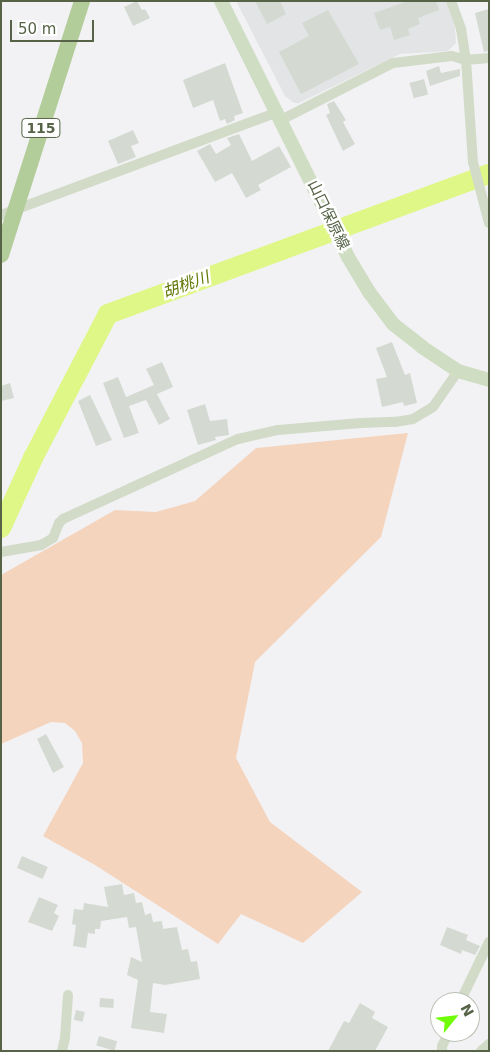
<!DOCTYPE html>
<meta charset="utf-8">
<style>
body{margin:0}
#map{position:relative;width:490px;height:1052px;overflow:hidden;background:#f2f2f5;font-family:"DejaVu Sans","Noto Sans JP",sans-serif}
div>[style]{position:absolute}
.education>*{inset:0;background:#e3e4e6}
.green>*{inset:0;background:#f5d4be}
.river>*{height:20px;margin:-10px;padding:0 10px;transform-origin:10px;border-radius:10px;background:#dff786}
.building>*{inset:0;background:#d4dad1;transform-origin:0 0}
.minor>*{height:10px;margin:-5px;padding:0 5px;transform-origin:5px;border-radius:5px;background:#d2dbc8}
.secondary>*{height:14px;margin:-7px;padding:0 7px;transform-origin:7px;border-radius:7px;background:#cfddc3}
.trunk>*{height:16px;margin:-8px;padding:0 8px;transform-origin:8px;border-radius:8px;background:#b3cd9a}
span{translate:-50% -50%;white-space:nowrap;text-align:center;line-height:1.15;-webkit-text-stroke:5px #fff;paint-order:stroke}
.shield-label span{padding:1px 4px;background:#fff;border:1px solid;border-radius:4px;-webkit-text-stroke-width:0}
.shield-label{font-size:14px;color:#566347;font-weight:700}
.street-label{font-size:15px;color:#566347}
.water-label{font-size:16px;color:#607807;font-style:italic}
.frame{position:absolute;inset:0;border:2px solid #566347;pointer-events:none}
.north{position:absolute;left:430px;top:992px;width:50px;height:50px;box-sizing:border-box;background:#fff;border:1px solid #bbc1b5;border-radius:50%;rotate:61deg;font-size:14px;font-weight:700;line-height:20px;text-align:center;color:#566347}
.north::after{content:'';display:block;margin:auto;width:18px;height:22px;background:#6ffc05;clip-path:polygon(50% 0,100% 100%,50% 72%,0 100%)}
.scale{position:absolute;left:10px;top:20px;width:84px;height:22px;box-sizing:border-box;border:2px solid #566347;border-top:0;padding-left:6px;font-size:15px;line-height:18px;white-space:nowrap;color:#566347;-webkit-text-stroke:4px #fff;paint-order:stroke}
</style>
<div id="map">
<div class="education">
<div style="clip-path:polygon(236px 1px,446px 1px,455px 28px,456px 43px,448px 51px,400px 54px,299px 103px,294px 103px,285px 96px)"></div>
</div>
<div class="green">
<div style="clip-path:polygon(408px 433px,381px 537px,255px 662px,236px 758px,270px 822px,362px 892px,303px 943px,241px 914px,218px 944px,95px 865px,43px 836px,83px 763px,82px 743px,75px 731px,65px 723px,51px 722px,1px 744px,1px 575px,115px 510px,156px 512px,195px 501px,256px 448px)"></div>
</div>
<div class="river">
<div style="left:1px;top:528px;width:77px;rotate:-65.4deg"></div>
<div style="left:33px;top:458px;width:162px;rotate:-62.5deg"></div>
<div style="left:108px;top:314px;width:406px;rotate:-20.2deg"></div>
</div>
<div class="building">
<div style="clip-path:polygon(137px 1px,142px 10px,145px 9px,150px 18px,133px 26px,124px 7px)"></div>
<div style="clip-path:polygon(255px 1px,280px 1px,286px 14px,267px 24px)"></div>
<div style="clip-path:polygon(408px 1px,436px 1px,439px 10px,418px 18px,420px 24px,408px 29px,410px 35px,394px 40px,390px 27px,380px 30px,374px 13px)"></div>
<div style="clip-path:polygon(489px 9px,489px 51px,484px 52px,475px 13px)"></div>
<div style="clip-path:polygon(328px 10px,359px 64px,301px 94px,279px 52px,309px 36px,302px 23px)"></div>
<div style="clip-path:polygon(225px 63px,243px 113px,234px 116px,235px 120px,227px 124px,225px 119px,220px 121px,213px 100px,193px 108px,183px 80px)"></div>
<div style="clip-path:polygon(439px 66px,441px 73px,460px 69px,460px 76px,430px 86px,426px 71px)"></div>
<div style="left:424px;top:79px;width:16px;height:15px;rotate:75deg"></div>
<div style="clip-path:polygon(334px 101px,346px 120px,343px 122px,355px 144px,343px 151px,326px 115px,330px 113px,327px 104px)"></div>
<div style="clip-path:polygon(133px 130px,139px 143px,131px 146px,136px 157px,118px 164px,108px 141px)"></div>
<div style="clip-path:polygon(239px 134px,252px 161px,279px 146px,291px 167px,258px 185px,261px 190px,246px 198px,232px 173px,215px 182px,197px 151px,210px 144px,216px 154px,231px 145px,227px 138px)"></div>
<div style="clip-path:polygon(392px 342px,405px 375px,410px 373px,417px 403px,404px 406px,403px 402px,382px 407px,376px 379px,387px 377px,376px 348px)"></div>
<div style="clip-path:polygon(162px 362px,173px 387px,157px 394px,170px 419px,159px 425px,146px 400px,129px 406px,139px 433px,124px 438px,103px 383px,118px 377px,126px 397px,154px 385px,146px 369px)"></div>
<div style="clip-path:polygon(10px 383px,14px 398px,1px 401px,1px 386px)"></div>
<div style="clip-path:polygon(90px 395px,112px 440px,96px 446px,78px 401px)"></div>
<div style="clip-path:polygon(205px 404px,210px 421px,227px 419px,229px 435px,215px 437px,216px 440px,198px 445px,187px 410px)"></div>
<div style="clip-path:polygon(46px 734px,64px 767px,53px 773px,37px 739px)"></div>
<div style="left:22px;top:856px;width:28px;height:13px;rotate:23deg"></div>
<div style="clip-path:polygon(122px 884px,124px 895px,134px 893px,136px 903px,142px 902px,145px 915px,151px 913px,153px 922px,162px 921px,163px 929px,177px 927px,182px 950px,188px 949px,191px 962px,197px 961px,200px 979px,165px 985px,153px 983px,150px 1012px,167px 1014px,164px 1033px,131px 1028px,138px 980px,127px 975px,131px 957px,142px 962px,136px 927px,129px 928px,127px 917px,101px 921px,100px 929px,95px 929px,95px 934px,88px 933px,86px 948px,73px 946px,76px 925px,72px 924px,74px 909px,83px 910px,84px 903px,108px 907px,104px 887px)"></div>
<div style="clip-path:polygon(39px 897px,58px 905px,54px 913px,59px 916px,52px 931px,28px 922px)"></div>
<div style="clip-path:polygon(447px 927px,468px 935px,466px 940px,480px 946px,475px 955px,462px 950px,461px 954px,440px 945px)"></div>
<div style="left:100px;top:998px;width:14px;height:9px;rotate:4deg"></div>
<div style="clip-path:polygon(360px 1003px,375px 1012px,372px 1018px,388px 1027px,375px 1051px,328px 1051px,344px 1021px,349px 1023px)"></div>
<div style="left:76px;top:1010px;width:9px;height:10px;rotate:13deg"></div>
<div style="left:99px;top:1036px;width:19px;height:10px;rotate:16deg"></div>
</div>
<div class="minor">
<div style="left:451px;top:1px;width:30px;rotate:70deg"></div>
<div style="left:461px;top:29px;width:31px;rotate:81deg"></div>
<div style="left:466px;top:60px;width:102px;rotate:86.1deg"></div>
<div style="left:473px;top:162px;width:63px;rotate:75.3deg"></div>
<div style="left:281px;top:120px;width:126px;rotate:-27deg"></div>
<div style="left:393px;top:63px;width:59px;rotate:-6.8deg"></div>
<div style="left:452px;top:56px;width:15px;rotate:16deg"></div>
<div style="left:466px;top:60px;width:23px;rotate:-5deg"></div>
<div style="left:1px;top:215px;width:296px;rotate:-20.4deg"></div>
<div style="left:1px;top:552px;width:41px;rotate:-9.9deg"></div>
<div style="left:41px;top:545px;width:14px;rotate:-30deg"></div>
<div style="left:53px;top:538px;width:16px;rotate:-68deg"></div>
<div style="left:59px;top:523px;width:6px;rotate:-45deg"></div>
<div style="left:63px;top:519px;width:192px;rotate:-24.6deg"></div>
<div style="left:238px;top:439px;width:41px;rotate:-12.7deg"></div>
<div style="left:278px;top:430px;width:83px;rotate:-4.8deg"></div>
<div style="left:361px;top:423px;width:34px;rotate:-2deg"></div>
<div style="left:395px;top:422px;width:18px;rotate:-9deg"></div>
<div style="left:413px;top:419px;width:23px;rotate:-31deg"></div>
<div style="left:433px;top:407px;width:44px;rotate:-55.2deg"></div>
<div style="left:460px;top:1002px;width:67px;rotate:-64.2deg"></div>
<div style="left:62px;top:1051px;width:13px;rotate:-77deg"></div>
<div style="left:65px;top:1038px;width:43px;rotate:-86deg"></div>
<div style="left:442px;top:1051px;width:5px;rotate:-90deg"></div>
<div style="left:442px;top:1046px;width:16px;rotate:-63deg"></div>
<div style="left:481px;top:1051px;width:11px;rotate:-41deg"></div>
</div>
<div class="secondary">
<div style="left:221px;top:1px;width:286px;rotate:63.6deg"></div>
<div style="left:348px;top:257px;width:41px;rotate:59deg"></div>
<div style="left:369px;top:292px;width:40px;rotate:53deg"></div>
<div style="left:393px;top:324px;width:37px;rotate:38deg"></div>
<div style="left:422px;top:347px;width:43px;rotate:33.7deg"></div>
<div style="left:458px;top:371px;width:32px;rotate:16deg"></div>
</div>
<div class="trunk">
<div style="left:1px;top:255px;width:267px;rotate:-72.3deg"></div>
</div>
<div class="shield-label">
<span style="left:41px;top:128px">115</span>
</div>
<div class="street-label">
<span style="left:328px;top:215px;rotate:64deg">山口保原線</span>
</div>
<div class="water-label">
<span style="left:186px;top:285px;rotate:-20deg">胡桃川</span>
</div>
<div class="frame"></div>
<div class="north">N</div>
<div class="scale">50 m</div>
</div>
